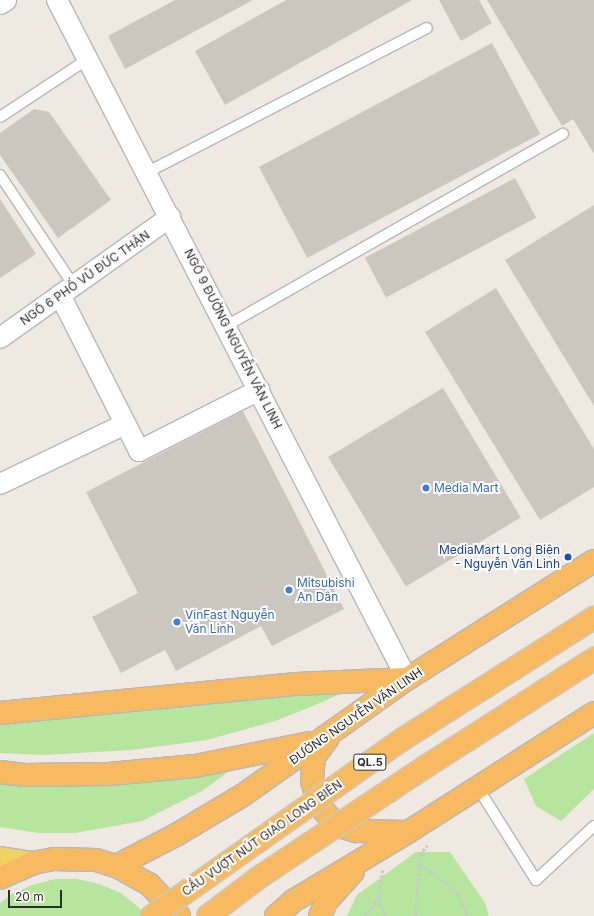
<!DOCTYPE html>
<meta charset="utf-8">
<style>
body{margin:0}
#map{position:relative;width:594px;height:916px;overflow:hidden;background:#efe9e1;font-family:Inter,sans-serif}
div>[style]{position:absolute}
.green>*{inset:0;background:#b6e59e}
.building>*{inset:0;background:#cbc7bf;transform-origin:0 0}
.path>*{height:2.5px;margin-top:-1.25px;transform-origin:0;background:repeating-linear-gradient(90deg,#c9c9c9 0 3px,transparent 0 5px)}
.roads{filter:drop-shadow(1px 0 #b4b7c1) drop-shadow(-1px 0 #b4b7c1) drop-shadow(0 1px #b4b7c1) drop-shadow(0 -1px #b4b7c1)}
.service>*{height:10px;margin:-5px;padding:0 5px;transform-origin:5px;border-radius:5px;background:#fff}
.minor>*{height:20px;margin:-10px;padding:0 10px;transform-origin:10px;border-radius:10px;background:#fff}
.tertiary>*{height:22px;margin:-11px;padding:0 11px;transform-origin:11px;border-radius:11px;background:#fff}
.primary>*{height:22px;margin:-11px;padding:0 11px;transform-origin:11px;border-radius:11px;background:#f2d163}
.trunk>*{height:22px;margin:-11px;padding:0 11px;transform-origin:11px;border-radius:11px;background:#f8ba60}
.bridges{filter:drop-shadow(1px 0 #c9c9c9) drop-shadow(-1px 0 #c9c9c9) drop-shadow(0 1px #c9c9c9) drop-shadow(0 -1px #c9c9c9)}
.trunk-bridge>*{height:22px;margin:-11px;padding:0 11px;transform-origin:11px;border-radius:11px;background:#f8ba60}
.dots>*{width:11px;height:11px;translate:-50% -50%;box-sizing:border-box;border:2px solid #fff;border-radius:50%}
span{translate:-50% -50%;white-space:nowrap;text-align:center;line-height:1.15;-webkit-text-stroke:4px #fff;paint-order:stroke}
.shield-label span{padding:1px 3px;background:#fff;border:1px solid;border-radius:3px;-webkit-text-stroke-width:0}
.shield-label{font-size:11px;color:#2e2e2e;font-weight:700}
.street-label{font-size:12px;color:#2e2e2e}
.shop-label{font-size:12px;color:#366cbe}
.left{translate:0 -50%;text-align:left}
.transit-label{font-size:12px;color:#164399}
.right{translate:-100% -50%;text-align:right}
.scale{position:absolute;left:8px;top:890px;width:54px;height:18px;box-sizing:border-box;border:2px solid #2e2e2e;border-top:0;padding-left:5px;font-size:12px;line-height:14px;white-space:nowrap;color:#2e2e2e;-webkit-text-stroke:3px #fff;paint-order:stroke}
</style>
<div id="map">
<div class="green">
<div style="clip-path:polygon(356px 679px,345px 692px,308px 708px,275px 721px,207px 740px,131px 750px,42px 755px,0 753px,0 715px)"></div>
<div style="clip-path:polygon(594px 733px,594px 789px,561px 821px,536px 806px,524px 779px)"></div>
<div style="clip-path:polygon(239px 764px,202px 791px,142px 821px,75px 833px,39px 833px,0 827px,0 775px)"></div>
<div style="clip-path:polygon(416px 852px,450px 852px,485px 903px,489px 916px,347px 916px,357px 895px)"></div>
<div style="clip-path:polygon(55px 879px,77px 879px,99px 884px,121px 893px,149px 916px,0 916px,0 903px,12px 894px,32px 885px)"></div>
</div>
<div class="building">
<div style="clip-path:polygon(175px 0,253px 0,125px 69px,108px 36px)"></div>
<div style="clip-path:polygon(286px 0,412px 0,225px 105px,195px 51px)"></div>
<div style="clip-path:polygon(439px 0,479px 0,492px 23px,461px 41px)"></div>
<div style="clip-path:polygon(487px 0,594px 0,594px 154px,573px 119px,562px 126px)"></div>
<div style="left:492px;top:43px;width:103px;height:264px;rotate:62deg"></div>
<div style="clip-path:polygon(34px 109px,49px 112px,111px 200px,58px 238px,0 155px,0 133px)"></div>
<div style="left:515px;top:178px;width:45px;height:170px;rotate:62deg"></div>
<div style="clip-path:polygon(0 199px,36px 254px,0 278px)"></div>
<div style="clip-path:polygon(594px 205px,594px 406px,505px 260px)"></div>
<div style="clip-path:polygon(496px 288px,594px 449px,594px 487px,540px 520px,425px 332px)"></div>
<div style="left:443px;top:388px;width:151px;height:134px;rotate:59deg"></div>
<div style="clip-path:polygon(243px 411px,344px 609px,272px 646px,261px 626px,176px 671px,165px 650px,121px 673px,92px 617px,138px 593px,86px 492px)"></div>
</div>
<div class="path">
<div style="left:420px;top:866px;width:16px;rotate:27deg"></div>
<div style="left:434px;top:873px;width:32px;rotate:41deg"></div>
<div style="left:458px;top:894px;width:24px;rotate:66deg"></div>
<div style="left:383px;top:870px;width:29px;rotate:98deg"></div>
<div style="left:379px;top:899px;width:18px;rotate:68deg"></div>
<div style="left:365px;top:916px;width:22px;rotate:-51deg"></div>
<div style="left:415px;top:916px;width:61px;rotate:-85.3deg"></div>
<div style="left:420px;top:855px;width:12px;rotate:-55deg"></div>
</div>
<div class="roads">
<div class="service">
<div style="left:0;top:117px;width:105px;rotate:-33.4deg"></div>
<div style="left:146px;top:173px;width:316px;rotate:-27.3deg"></div>
<div style="left:0;top:175px;width:133px;rotate:56.3deg"></div>
<div style="left:226px;top:326px;width:388px;rotate:-29.7deg"></div>
<div style="left:478px;top:788px;width:109px;rotate:57.8deg"></div>
<div style="left:536px;top:880px;width:79px;rotate:-43deg"></div>
</div>
<div class="minor">
<div style="left:57px;top:0;width:764px;rotate:62.73deg"></div>
<div style="left:60px;top:295px;width:175px;rotate:63.1deg"></div>
<div style="left:139px;top:451px;width:135px;rotate:-26.9deg"></div>
<div style="left:0;top:338px;width:209px;rotate:-35.4deg"></div>
<div style="left:0;top:484px;width:139px;rotate:-25.6deg"></div>
</div>
<div class="tertiary">
<div style="left:0;top:3px;width:6px;rotate:-31deg"></div>
</div>
<div class="primary">
<div style="left:0;top:858px;width:33px;rotate:9deg"></div>
</div>
<div class="trunk">
<div style="left:0;top:713px;width:298px;rotate:-5.6deg"></div>
<div style="left:297px;top:684px;width:110px;rotate:-2.6deg"></div>
<div style="left:328px;top:738px;width:24px;rotate:126deg"></div>
<div style="left:314px;top:757px;width:24px;rotate:95deg"></div>
<div style="left:312px;top:781px;width:25px;rotate:74deg"></div>
<div style="left:319px;top:805px;width:26px;rotate:50deg"></div>
<div style="left:336px;top:825px;width:21px;rotate:17deg"></div>
<div style="left:356px;top:831px;width:51px;rotate:1.1deg"></div>
<div style="left:0;top:772px;width:24px;rotate:7deg"></div>
<div style="left:24px;top:775px;width:85px;rotate:-0.7deg"></div>
<div style="left:109px;top:774px;width:86px;rotate:-5.3deg"></div>
<div style="left:195px;top:766px;width:117px;rotate:-11.3deg"></div>
<div style="left:116px;top:866px;width:68px;rotate:-27.3deg"></div>
<div style="left:176px;top:835px;width:78px;rotate:-30.8deg"></div>
<div style="left:243px;top:795px;width:201px;rotate:-35.3deg"></div>
<div style="left:407px;top:679px;width:221px;rotate:-32.3deg"></div>
<div style="left:0;top:878px;width:36px;rotate:-24deg"></div>
<div style="left:33px;top:863px;width:21px;rotate:-11deg"></div>
<div style="left:54px;top:859px;width:42px;rotate:1.4deg"></div>
<div style="left:96px;top:860px;width:21px;rotate:17deg"></div>
<div style="left:116px;top:866px;width:38px;rotate:29deg"></div>
<div style="left:149px;top:884px;width:44px;rotate:46.8deg"></div>
<div style="left:276px;top:916px;width:23px;rotate:-41deg"></div>
<div style="left:293px;top:901px;width:134px;rotate:-31deg"></div>
<div style="left:408px;top:832px;width:221px;rotate:-32.6deg"></div>
<div style="left:320px;top:916px;width:15px;rotate:-67deg"></div>
<div style="left:326px;top:902px;width:40px;rotate:-48deg"></div>
</div>
</div>
<div class="bridges">
<div class="trunk-bridge">
<div style="left:152px;top:916px;width:307px;rotate:-35.2deg"></div>
<div style="left:403px;top:739px;width:226px;rotate:-32.4deg"></div>
<div style="left:208px;top:916px;width:63px;rotate:-37.2deg"></div>
<div style="left:258px;top:878px;width:201px;rotate:-33.6deg"></div>
<div style="left:425px;top:767px;width:201px;rotate:-32.6deg"></div>
</div>
</div>
<div class="dots">
<div style="left:426px;top:488px;background:#3f7fe0"></div>
<div style="left:568px;top:557px;background:#1a4fb4"></div>
<div style="left:289px;top:590px;background:#3f7fe0"></div>
<div style="left:177px;top:622px;background:#3f7fe0"></div>
</div>
<div class="shield-label">
<span style="left:370px;top:762px">QL.5</span>
</div>
<div class="street-label">
<span style="left:85px;top:278px;rotate:-35deg">NGÕ 6 PHỐ VŨ ĐỨC THẬN</span>
<span style="left:233px;top:339px;rotate:63deg">NGÕ 9 ĐƯỜNG NGUYỄN VĂN LINH</span>
<span style="left:356px;top:716px;rotate:-35deg">ĐƯỜNG NGUYỄN VĂN LINH</span>
<span style="left:262px;top:838px;rotate:-35deg">CẦU VƯỢT NÚT GIAO LONG BIÊN</span>
</div>
<div class="shop-label">
<span class="left" style="left:434px;top:488px">Media Mart</span>
<span class="left" style="left:297px;top:590px">Mitsubishi<br>An Dân</span>
<span class="left" style="left:185px;top:622px">VinFast Nguyễn<br>Văn Linh</span>
</div>
<div class="transit-label">
<span class="right" style="left:560px;top:557px">MediaMart Long Biên<br>- Nguyễn Văn Linh</span>
</div>
<div class="scale">20 m</div>
</div>
